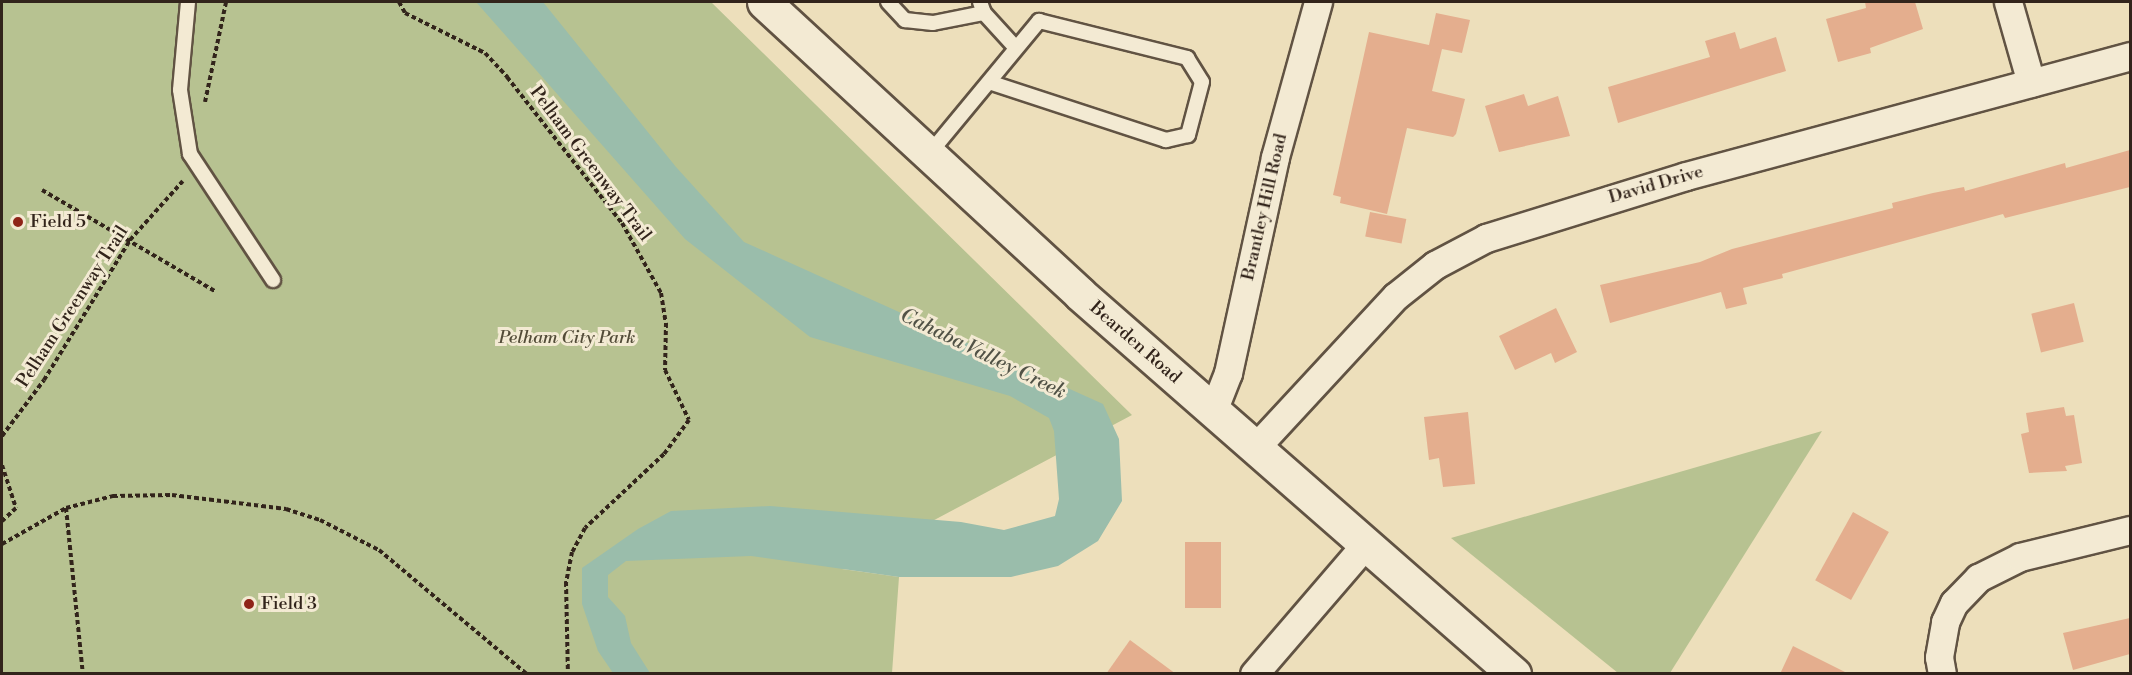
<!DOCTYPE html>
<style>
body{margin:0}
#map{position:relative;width:2132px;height:675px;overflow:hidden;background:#eddfbb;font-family:"Libre Bodoni",serif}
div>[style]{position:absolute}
.green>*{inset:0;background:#b7c291}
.water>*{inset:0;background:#9abdab}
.building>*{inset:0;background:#e4ae8e;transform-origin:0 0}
.path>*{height:4px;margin-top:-2px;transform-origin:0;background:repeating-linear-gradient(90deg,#32241b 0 4.5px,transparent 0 7.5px)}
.roads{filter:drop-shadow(2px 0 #615343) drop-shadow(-2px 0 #615343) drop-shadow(0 2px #615343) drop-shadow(0 -2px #615343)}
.lane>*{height:14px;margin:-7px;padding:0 7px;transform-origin:7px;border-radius:7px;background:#f3ead3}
.street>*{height:27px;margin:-13.5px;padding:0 13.5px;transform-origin:13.5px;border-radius:13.5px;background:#f3ead3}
.secondary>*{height:33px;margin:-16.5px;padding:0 16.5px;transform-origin:16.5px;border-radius:16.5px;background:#f3ead3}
.dots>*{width:16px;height:16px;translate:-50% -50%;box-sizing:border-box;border:3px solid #f3ead3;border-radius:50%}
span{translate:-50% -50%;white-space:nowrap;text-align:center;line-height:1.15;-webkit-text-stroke:6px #f3ead3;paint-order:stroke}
.street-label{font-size:18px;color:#32241b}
.poi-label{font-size:18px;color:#32241b}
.left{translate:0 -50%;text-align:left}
.park-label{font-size:18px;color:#534c38;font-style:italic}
.water-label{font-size:20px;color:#515246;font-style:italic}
.frame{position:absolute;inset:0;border:3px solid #32241b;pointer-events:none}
</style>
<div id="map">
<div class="green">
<div style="clip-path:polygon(2px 2px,711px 2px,1132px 415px,842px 569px,899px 577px,892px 673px,2px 673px)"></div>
<div style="clip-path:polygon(1822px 431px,1670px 673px,1618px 673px,1451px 538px)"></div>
</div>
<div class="water">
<div style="clip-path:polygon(476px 2px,543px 2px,676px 167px,744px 242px,1103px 404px,1119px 439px,1122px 501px,1098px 541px,1058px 566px,1011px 577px,899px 577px,751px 556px,626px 561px,608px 575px,608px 597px,625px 616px,631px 643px,650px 673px,613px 673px,598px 651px,582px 604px,582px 568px,638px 529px,671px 511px,770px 506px,961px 522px,1004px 530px,1055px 516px,1059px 499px,1054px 431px,1049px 418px,1010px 396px,810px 337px,685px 239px)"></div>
</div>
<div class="building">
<div style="clip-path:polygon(1865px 2px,1915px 2px,1923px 29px,1870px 48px,1871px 53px,1838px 62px,1826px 19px,1866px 8px)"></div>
<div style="clip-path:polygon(1436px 13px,1470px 20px,1462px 53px,1442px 49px,1432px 91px,1465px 99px,1456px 134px,1453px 137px,1407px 128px,1387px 214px,1340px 203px,1341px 197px,1333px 195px,1369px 32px,1429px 45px)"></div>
<div style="clip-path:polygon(1735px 32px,1740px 49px,1776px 37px,1786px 71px,1618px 123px,1608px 87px,1710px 57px,1705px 41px)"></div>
<div style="clip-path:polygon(1524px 94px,1528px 106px,1558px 96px,1570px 136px,1499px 152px,1485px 106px)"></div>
<div style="clip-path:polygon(2130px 150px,2130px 187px,2005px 218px,2003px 214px,1782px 274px,1783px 278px,1743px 288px,1747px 304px,1726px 309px,1721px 292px,1610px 323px,1600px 285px,1700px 262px,1732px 249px,1893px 208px,1892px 203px,1933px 193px,1964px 187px,1965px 191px,2065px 163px,2066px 168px)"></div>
<div style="left:1370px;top:212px;width:37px;height:25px;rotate:11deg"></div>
<div style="left:2074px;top:303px;width:40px;height:44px;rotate:76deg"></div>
<div style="clip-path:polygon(1556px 308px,1577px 352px,1555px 363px,1551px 353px,1515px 370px,1499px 336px)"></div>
<div style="clip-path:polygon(2064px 407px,2066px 416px,2074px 415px,2082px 463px,2065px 466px,2067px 471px,2029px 473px,2021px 434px,2029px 432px,2026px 413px)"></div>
<div style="clip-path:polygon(1468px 412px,1475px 484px,1443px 487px,1439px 458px,1429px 460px,1424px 417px)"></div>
<div style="left:1853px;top:512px;width:41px;height:78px;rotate:29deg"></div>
<div style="left:1185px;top:542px;width:36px;height:66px"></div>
<div style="clip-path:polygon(2130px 618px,2130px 654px,2073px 670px,2063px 633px)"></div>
<div style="clip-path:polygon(1130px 640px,1176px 674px,1106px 674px)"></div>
<div style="clip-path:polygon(1793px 646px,1849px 674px,1780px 674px)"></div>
</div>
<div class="path">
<div style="left:399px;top:2px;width:13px;rotate:61deg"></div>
<div style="left:405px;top:13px;width:89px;rotate:26.6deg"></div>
<div style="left:485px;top:53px;width:33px;rotate:47deg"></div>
<div style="left:507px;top:77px;width:186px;rotate:51.8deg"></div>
<div style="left:622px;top:223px;width:80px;rotate:60.9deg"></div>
<div style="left:661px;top:293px;width:30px;rotate:81deg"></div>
<div style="left:666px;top:323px;width:47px;rotate:91.2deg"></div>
<div style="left:665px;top:370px;width:55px;rotate:64.4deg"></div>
<div style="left:689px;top:420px;width:42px;rotate:126.3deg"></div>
<div style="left:664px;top:454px;width:108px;rotate:136.9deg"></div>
<div style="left:585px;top:528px;width:27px;rotate:118deg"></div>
<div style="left:572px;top:552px;width:31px;rotate:101deg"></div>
<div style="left:566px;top:582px;width:92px;rotate:88.8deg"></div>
<div style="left:205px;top:102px;width:102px;rotate:-78.1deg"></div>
<div style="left:42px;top:190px;width:200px;rotate:30.3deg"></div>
<div style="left:2px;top:436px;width:70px;rotate:-53.1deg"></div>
<div style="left:44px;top:380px;width:164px;rotate:-58.4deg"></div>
<div style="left:130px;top:240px;width:79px;rotate:-48.1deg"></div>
<div style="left:2px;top:465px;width:45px;rotate:72deg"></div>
<div style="left:16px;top:508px;width:19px;rotate:137deg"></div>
<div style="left:66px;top:508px;width:167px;rotate:84.2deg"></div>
<div style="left:2px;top:544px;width:73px;rotate:-29.4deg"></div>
<div style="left:66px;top:508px;width:49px;rotate:-14.3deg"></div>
<div style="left:113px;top:496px;width:59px;rotate:-1deg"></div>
<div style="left:172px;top:495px;width:115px;rotate:7deg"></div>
<div style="left:286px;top:509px;width:36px;rotate:18deg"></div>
<div style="left:320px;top:520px;width:66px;rotate:27deg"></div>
<div style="left:379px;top:550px;width:193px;rotate:40deg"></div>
</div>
<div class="roads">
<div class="lane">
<div style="left:188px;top:2px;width:88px;rotate:95.2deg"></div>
<div style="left:180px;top:90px;width:65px;rotate:81.1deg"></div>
<div style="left:190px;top:154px;width:151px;rotate:56.6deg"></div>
<div style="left:888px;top:2px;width:25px;rotate:47deg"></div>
<div style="left:905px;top:20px;width:28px;rotate:6deg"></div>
<div style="left:933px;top:23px;width:52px;rotate:-11.1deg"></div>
<div style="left:980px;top:2px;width:12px;rotate:70deg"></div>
<div style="left:984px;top:13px;width:47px;rotate:47.6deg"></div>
<div style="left:929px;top:154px;width:173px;rotate:-50.4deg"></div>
<div style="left:1039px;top:21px;width:153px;rotate:14deg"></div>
<div style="left:1187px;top:58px;width:28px;rotate:58deg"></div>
<div style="left:1202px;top:82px;width:55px;rotate:104.8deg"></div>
<div style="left:1188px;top:135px;width:23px;rotate:167deg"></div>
<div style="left:1166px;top:140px;width:186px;rotate:-161.9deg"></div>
</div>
<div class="street">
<div style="left:2008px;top:2px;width:84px;rotate:74.1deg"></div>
<div style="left:1213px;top:411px;width:41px;rotate:-68.5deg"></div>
<div style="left:1228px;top:373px;width:221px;rotate:-77.7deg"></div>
<div style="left:1275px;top:157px;width:161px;rotate:-74.5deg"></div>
<div style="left:1255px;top:448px;width:207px;rotate:-47.2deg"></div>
<div style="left:1396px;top:296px;width:50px;rotate:-38.5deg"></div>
<div style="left:1435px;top:265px;width:58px;rotate:-27.9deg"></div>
<div style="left:1486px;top:238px;width:209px;rotate:-17.2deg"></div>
<div style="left:1686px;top:176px;width:460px;rotate:-15.1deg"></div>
<div style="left:1254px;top:674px;width:170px;rotate:-49.3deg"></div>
<div style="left:1942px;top:674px;width:17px;rotate:-100deg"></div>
<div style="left:1939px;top:657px;width:36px;rotate:-80deg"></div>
<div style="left:1945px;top:622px;width:21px;rotate:-65deg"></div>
<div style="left:1954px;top:603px;width:35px;rotate:-46deg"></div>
<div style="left:1978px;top:578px;width:47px;rotate:-26.6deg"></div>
<div style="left:2020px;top:557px;width:113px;rotate:-13.8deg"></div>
</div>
<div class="secondary">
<div style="left:764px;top:2px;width:430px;rotate:42.7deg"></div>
<div style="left:1080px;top:294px;width:577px;rotate:41.2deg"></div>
</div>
</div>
<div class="dots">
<div style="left:18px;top:222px;background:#8f2418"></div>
<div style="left:249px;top:604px;background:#8f2418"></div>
</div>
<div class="street-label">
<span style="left:590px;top:164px;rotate:53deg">Pelham Greenway Trail</span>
<span style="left:1656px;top:185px;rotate:-16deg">David Drive</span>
<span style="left:1265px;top:207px;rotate:-77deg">Brantley Hill Road</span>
<span style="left:73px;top:307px;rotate:-57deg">Pelham Greenway Trail</span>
<span style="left:1135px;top:343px;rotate:41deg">Bearden Road</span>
</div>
<div class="poi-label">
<span class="left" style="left:30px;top:222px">Field 5</span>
<span class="left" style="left:261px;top:604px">Field 3</span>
</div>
<div class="park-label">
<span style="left:567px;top:338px">Pelham City Park</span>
</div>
<div class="water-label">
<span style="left:983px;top:354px;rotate:26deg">Cahaba Valley Creek</span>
</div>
<div class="frame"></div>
</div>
